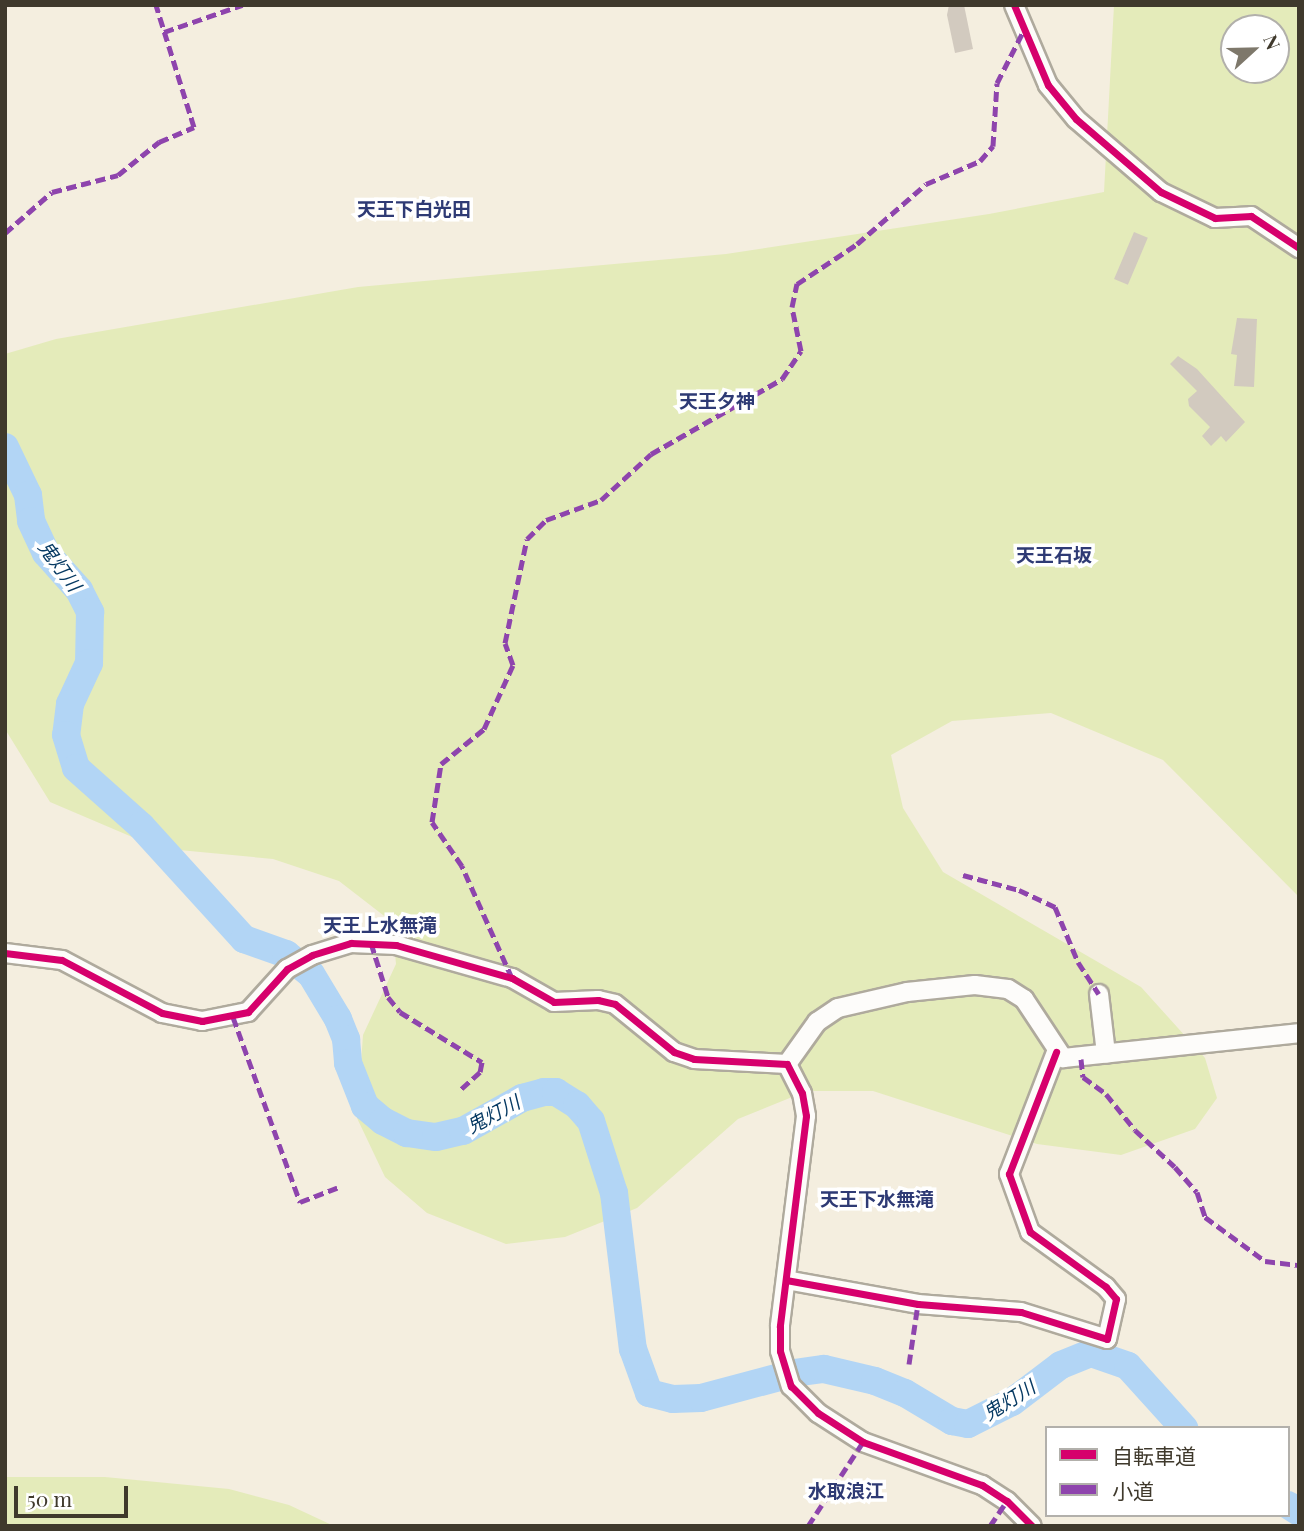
<!DOCTYPE html>
<meta charset="utf-8">
<style>
body{margin:0}
#map{position:relative;width:1304px;height:1531px;overflow:hidden;background:#f4eedf;font-family:"Playfair Display","Noto Sans JP",serif}
div>[style]{position:absolute}
.green>*{inset:0;background:#e4ebba}
.river>*{height:28px;margin:-14px;padding:0 14px;transform-origin:14px;border-radius:14px;background:#b2d5f5}
.building>*{inset:0;background:#d2cabf;transform-origin:0 0}
.roads{filter:drop-shadow(2px 0 #afaa9d) drop-shadow(-2px 0 #afaa9d) drop-shadow(0 2px #afaa9d) drop-shadow(0 -2px #afaa9d)}
.street>*{height:18px;margin:-9px;padding:0 9px;transform-origin:9px;border-radius:9px;background:#fdfcfa}
.quiet>*{height:5px;margin-top:-2.5px;transform-origin:0;background:repeating-linear-gradient(90deg,#8e44ad 0 10px,transparent 0 15px)}
.cycleway>*{height:7px;margin:-3.5px;padding:0 3.5px;transform-origin:3.5px;border-radius:3.5px;background:#d6006c}
span{translate:-50% -50%;white-space:nowrap;text-align:center;line-height:1.15;-webkit-text-stroke:7px #fff;paint-order:stroke}
.neighbourhood-label{font-size:19px;color:#2e3a74;font-weight:700}
.water-label{font-size:19px;color:#073a63;font-style:italic}
.frame{position:absolute;inset:0;border:7px solid #3f392c;pointer-events:none}
.legend{position:absolute;left:1045px;top:1426px;width:245px;height:91px;box-sizing:border-box;background:#fff;border:2px solid #b2b0ab;margin:0;padding:9px 12px;list-style:none;font-size:21px;color:#3f392c}
.legend li{display:flex;align-items:center;gap:14px;height:35px}
.legend b{width:35px;border:2px solid #b2b0ab}
.north{position:absolute;left:1220px;top:14px;width:70px;height:70px;box-sizing:border-box;background:#fff;border:2px solid #b2b0ab;border-radius:50%;rotate:68deg;font-size:19px;font-weight:700;line-height:28px;text-align:center;color:#3f392c}
.north::after{content:'';display:block;margin:auto;width:24px;height:32px;background:#7e786b;clip-path:polygon(50% 0,100% 100%,50% 72%,0 100%)}
.scale{position:absolute;left:14px;top:1486px;width:114px;height:32px;box-sizing:border-box;border:4px solid #3f392c;border-top:0;padding-left:9px;font-size:21px;line-height:24px;white-space:nowrap;color:#3f392c;-webkit-text-stroke:5px #fff;paint-order:stroke}
</style>
<div id="map">
<div class="green">
<div style="clip-path:polygon(evenodd,1114px 5px,1299px 5px,1299px 897px,1163px 760px,1051px 713px,952px 721px,891px 755px,903px 808px,943px 872px,1141px 987px,1205px 1058px,1217px 1098px,1195px 1129px,1121px 1155px,1037px 1144px,873px 1091px,807px 1091px,738px 1119px,637px 1208px,565px 1237px,506px 1244px,427px 1213px,385px 1177px,357px 1118px,363px 1035px,396px 964px,392px 922px,339px 881px,273px 859px,158px 848px,50px 802px,5px 729px,5px 354px,56px 339px,358px 287px,726px 254px,989px 214px,1104px 192px,1114px 5px,1234px 28px,1276px 28px,1276px 70px,1234px 70px,1234px 28px)"></div>
<div style="clip-path:polygon(5px 1477px,105px 1477px,229px 1489px,289px 1505px,334px 1526px,5px 1526px)"></div>
</div>
<div class="river">
<div style="left:5px;top:447px;width:53px;rotate:64.4deg"></div>
<div style="left:28px;top:495px;width:26px;rotate:83deg"></div>
<div style="left:31px;top:521px;width:35px;rotate:65deg"></div>
<div style="left:46px;top:553px;width:50px;rotate:48.3deg"></div>
<div style="left:79px;top:590px;width:25px;rotate:63deg"></div>
<div style="left:90px;top:612px;width:51px;rotate:91.1deg"></div>
<div style="left:89px;top:663px;width:45px;rotate:114.9deg"></div>
<div style="left:70px;top:704px;width:31px;rotate:97deg"></div>
<div style="left:66px;top:735px;width:34px;rotate:73deg"></div>
<div style="left:76px;top:768px;width:87px;rotate:41.7deg"></div>
<div style="left:141px;top:826px;width:153px;rotate:47.7deg"></div>
<div style="left:244px;top:939px;width:45px;rotate:19.7deg"></div>
<div style="left:286px;top:954px;width:32px;rotate:39deg"></div>
<div style="left:311px;top:974px;width:52px;rotate:59deg"></div>
<div style="left:338px;top:1019px;width:22px;rotate:68deg"></div>
<div style="left:346px;top:1039px;width:24px;rotate:85deg"></div>
<div style="left:348px;top:1063px;width:46px;rotate:68.4deg"></div>
<div style="left:365px;top:1106px;width:23px;rotate:40deg"></div>
<div style="left:383px;top:1121px;width:27px;rotate:27deg"></div>
<div style="left:407px;top:1133px;width:29px;rotate:8deg"></div>
<div style="left:436px;top:1137px;width:28px;rotate:-13deg"></div>
<div style="left:463px;top:1131px;width:68px;rotate:-29.2deg"></div>
<div style="left:522px;top:1098px;width:23px;rotate:-15deg"></div>
<div style="left:544px;top:1092px;width:12px"></div>
<div style="left:556px;top:1092px;width:25px;rotate:32deg"></div>
<div style="left:577px;top:1105px;width:21px;rotate:49deg"></div>
<div style="left:591px;top:1121px;width:76px;rotate:72.3deg"></div>
<div style="left:614px;top:1193px;width:157px;rotate:83.1deg"></div>
<div style="left:633px;top:1349px;width:47px;rotate:70deg"></div>
<div style="left:649px;top:1393px;width:25px;rotate:14deg"></div>
<div style="left:673px;top:1399px;width:28px;rotate:-2deg"></div>
<div style="left:701px;top:1398px;width:96px;rotate:-15deg"></div>
<div style="left:794px;top:1373px;width:30px;rotate:-8deg"></div>
<div style="left:824px;top:1369px;width:52px;rotate:13.2deg"></div>
<div style="left:875px;top:1381px;width:32px;rotate:22deg"></div>
<div style="left:905px;top:1393px;width:55px;rotate:30.8deg"></div>
<div style="left:952px;top:1421px;width:16px;rotate:11deg"></div>
<div style="left:968px;top:1424px;width:49px;rotate:-26.6deg"></div>
<div style="left:1012px;top:1402px;width:61px;rotate:-37.1deg"></div>
<div style="left:1061px;top:1365px;width:32px;rotate:-22deg"></div>
<div style="left:1091px;top:1353px;width:39px;rotate:19deg"></div>
<div style="left:1128px;top:1366px;width:84px;rotate:47.9deg"></div>
<div style="left:1288px;top:1505px;width:13px;rotate:32deg"></div>
</div>
<div class="building">
<div style="clip-path:polygon(949px 5px,964px 5px,973px 49px,955px 53px,947px 15px)"></div>
<div style="left:1134px;top:232px;width:15px;height:51px;rotate:23deg"></div>
<div style="clip-path:polygon(1237px 318px,1257px 319px,1254px 387px,1234px 386px,1237px 355px,1231px 354px)"></div>
<div style="clip-path:polygon(1178px 356px,1197px 369px,1245px 422px,1226px 442px,1221px 436px,1211px 446px,1202px 436px,1210px 427px,1189px 406px,1188px 399px,1197px 391px,1170px 364px)"></div>
</div>
<div class="roads">
<div class="street">
<div style="left:1014px;top:5px;width:87px;rotate:67deg"></div>
<div style="left:1048px;top:85px;width:44px;rotate:50.5deg"></div>
<div style="left:1076px;top:119px;width:112px;rotate:40.7deg"></div>
<div style="left:1161px;top:192px;width:60px;rotate:25.7deg"></div>
<div style="left:1215px;top:218px;width:36px;rotate:-3deg"></div>
<div style="left:1251px;top:216px;width:58px;rotate:33.7deg"></div>
<div style="left:5px;top:953px;width:57px;rotate:7deg"></div>
<div style="left:62px;top:960px;width:113px;rotate:27.9deg"></div>
<div style="left:162px;top:1013px;width:41px;rotate:11.3deg"></div>
<div style="left:202px;top:1021px;width:47px;rotate:-11.1deg"></div>
<div style="left:248px;top:1012px;width:58px;rotate:-47.8deg"></div>
<div style="left:287px;top:969px;width:29px;rotate:-29deg"></div>
<div style="left:312px;top:955px;width:41px;rotate:-17.1deg"></div>
<div style="left:351px;top:943px;width:45px;rotate:2.5deg"></div>
<div style="left:396px;top:945px;width:121px;rotate:15.9deg"></div>
<div style="left:512px;top:978px;width:48px;rotate:29.7deg"></div>
<div style="left:554px;top:1002px;width:44px;rotate:-2.6deg"></div>
<div style="left:598px;top:1000px;width:17px;rotate:13deg"></div>
<div style="left:615px;top:1004px;width:76px;rotate:39.1deg"></div>
<div style="left:674px;top:1052px;width:21px;rotate:19deg"></div>
<div style="left:694px;top:1059px;width:93px;rotate:3.1deg"></div>
<div style="left:787px;top:1064px;width:33px;rotate:63deg"></div>
<div style="left:802px;top:1093px;width:23px;rotate:80deg"></div>
<div style="left:806px;top:1116px;width:212px;rotate:97.1deg"></div>
<div style="left:780px;top:1326px;width:25px;rotate:90deg"></div>
<div style="left:780px;top:1351px;width:37px;rotate:73deg"></div>
<div style="left:791px;top:1386px;width:38px;rotate:45deg"></div>
<div style="left:818px;top:1413px;width:54px;rotate:32.8deg"></div>
<div style="left:863px;top:1442px;width:127px;rotate:19.9deg"></div>
<div style="left:982px;top:1485px;width:30px;rotate:33deg"></div>
<div style="left:1007px;top:1501px;width:35px;rotate:45deg"></div>
<div style="left:1099px;top:994px;width:60px;rotate:83.3deg"></div>
<div style="left:787px;top:1064px;width:52px;rotate:-54.5deg"></div>
<div style="left:817px;top:1022px;width:25px;rotate:-34deg"></div>
<div style="left:838px;top:1008px;width:71px;rotate:-13.1deg"></div>
<div style="left:907px;top:992px;width:68px;rotate:-5.9deg"></div>
<div style="left:975px;top:985px;width:33px;rotate:7deg"></div>
<div style="left:1008px;top:989px;width:19px;rotate:32deg"></div>
<div style="left:1024px;top:999px;width:71px;rotate:56.5deg"></div>
<div style="left:1063px;top:1058px;width:237px;rotate:-6deg"></div>
<div style="left:786px;top:1280px;width:134px;rotate:10.3deg"></div>
<div style="left:918px;top:1304px;width:103px;rotate:4.4deg"></div>
<div style="left:1021px;top:1312px;width:90px;rotate:17.4deg"></div>
<div style="left:1107px;top:1339px;width:41px;rotate:-77.3deg"></div>
<div style="left:1116px;top:1299px;width:16px;rotate:-130deg"></div>
<div style="left:1106px;top:1287px;width:94px;rotate:-144.1deg"></div>
<div style="left:1030px;top:1232px;width:62px;rotate:-109.9deg"></div>
<div style="left:1009px;top:1174px;width:131px;rotate:-68.9deg"></div>
</div>
</div>
<div class="quiet">
<div style="left:164px;top:32px;width:83px;rotate:-19.1deg"></div>
<div style="left:5px;top:233px;width:62px;rotate:-41.1deg"></div>
<div style="left:52px;top:192px;width:68px;rotate:-14.4deg"></div>
<div style="left:118px;top:175px;width:53px;rotate:-38.8deg"></div>
<div style="left:159px;top:142px;width:38px;rotate:-23deg"></div>
<div style="left:194px;top:127px;width:128px;rotate:-107.3deg"></div>
<div style="left:963px;top:875px;width:58px;rotate:15deg"></div>
<div style="left:1019px;top:890px;width:40px;rotate:25deg"></div>
<div style="left:1055px;top:907px;width:60px;rotate:67.3deg"></div>
<div style="left:1078px;top:962px;width:38px;rotate:57deg"></div>
<div style="left:371px;top:943px;width:57px;rotate:72.5deg"></div>
<div style="left:388px;top:997px;width:19px;rotate:51deg"></div>
<div style="left:400px;top:1012px;width:96px;rotate:31.4deg"></div>
<div style="left:482px;top:1062px;width:10px;rotate:101deg"></div>
<div style="left:480px;top:1072px;width:28px;rotate:138deg"></div>
<div style="left:512px;top:978px;width:123px;rotate:-114.1deg"></div>
<div style="left:462px;top:866px;width:53px;rotate:-124.3deg"></div>
<div style="left:432px;top:822px;width:59px;rotate:-81.2deg"></div>
<div style="left:441px;top:764px;width:55px;rotate:-39.1deg"></div>
<div style="left:484px;top:729px;width:70px;rotate:-65.6deg"></div>
<div style="left:513px;top:665px;width:23px;rotate:-110deg"></div>
<div style="left:505px;top:643px;width:106px;rotate:-78.1deg"></div>
<div style="left:527px;top:539px;width:27px;rotate:-45deg"></div>
<div style="left:546px;top:520px;width:59px;rotate:-20deg"></div>
<div style="left:601px;top:500px;width:68px;rotate:-42.6deg"></div>
<div style="left:651px;top:454px;width:151px;rotate:-29.8deg"></div>
<div style="left:782px;top:379px;width:34px;rotate:-56deg"></div>
<div style="left:801px;top:351px;width:45px;rotate:-101.6deg"></div>
<div style="left:792px;top:307px;width:24px;rotate:-78deg"></div>
<div style="left:797px;top:284px;width:72px;rotate:-33.7deg"></div>
<div style="left:857px;top:244px;width:91px;rotate:-41deg"></div>
<div style="left:926px;top:184px;width:59px;rotate:-23.1deg"></div>
<div style="left:980px;top:161px;width:20px;rotate:-49deg"></div>
<div style="left:993px;top:146px;width:63px;rotate:-86.4deg"></div>
<div style="left:997px;top:83px;width:59px;rotate:-63deg"></div>
<div style="left:233px;top:1017px;width:197px;rotate:70.1deg"></div>
<div style="left:300px;top:1202px;width:40px;rotate:-21deg"></div>
<div style="left:1081px;top:1059px;width:18px;rotate:84deg"></div>
<div style="left:1083px;top:1077px;width:29px;rotate:36deg"></div>
<div style="left:1106px;top:1094px;width:46px;rotate:51.1deg"></div>
<div style="left:1135px;top:1130px;width:54px;rotate:42.8deg"></div>
<div style="left:1175px;top:1167px;width:33px;rotate:49deg"></div>
<div style="left:1197px;top:1192px;width:26px;rotate:72deg"></div>
<div style="left:1205px;top:1217px;width:74px;rotate:36.3deg"></div>
<div style="left:1265px;top:1261px;width:34px;rotate:7deg"></div>
<div style="left:909px;top:1364px;width:61px;rotate:-81.5deg"></div>
<div style="left:808px;top:1526px;width:100px;rotate:-56.8deg"></div>
<div style="left:990px;top:1526px;width:30px;rotate:-56deg"></div>
</div>
<div class="cycleway">
<div style="left:1014px;top:5px;width:87px;rotate:67deg"></div>
<div style="left:1048px;top:85px;width:44px;rotate:50.5deg"></div>
<div style="left:1076px;top:119px;width:112px;rotate:40.7deg"></div>
<div style="left:1161px;top:192px;width:60px;rotate:25.7deg"></div>
<div style="left:1215px;top:218px;width:36px;rotate:-3deg"></div>
<div style="left:1251px;top:216px;width:58px;rotate:33.7deg"></div>
<div style="left:5px;top:953px;width:57px;rotate:7deg"></div>
<div style="left:62px;top:960px;width:113px;rotate:27.9deg"></div>
<div style="left:162px;top:1013px;width:41px;rotate:11.3deg"></div>
<div style="left:202px;top:1021px;width:47px;rotate:-11.1deg"></div>
<div style="left:248px;top:1012px;width:58px;rotate:-47.8deg"></div>
<div style="left:287px;top:969px;width:29px;rotate:-29deg"></div>
<div style="left:312px;top:955px;width:41px;rotate:-17.1deg"></div>
<div style="left:351px;top:943px;width:45px;rotate:2.5deg"></div>
<div style="left:396px;top:945px;width:121px;rotate:15.9deg"></div>
<div style="left:512px;top:978px;width:48px;rotate:29.7deg"></div>
<div style="left:554px;top:1002px;width:44px;rotate:-2.6deg"></div>
<div style="left:598px;top:1000px;width:17px;rotate:13deg"></div>
<div style="left:615px;top:1004px;width:76px;rotate:39.1deg"></div>
<div style="left:674px;top:1052px;width:21px;rotate:19deg"></div>
<div style="left:694px;top:1059px;width:93px;rotate:3.1deg"></div>
<div style="left:787px;top:1064px;width:33px;rotate:63deg"></div>
<div style="left:802px;top:1093px;width:23px;rotate:80deg"></div>
<div style="left:806px;top:1116px;width:212px;rotate:97.1deg"></div>
<div style="left:780px;top:1326px;width:25px;rotate:90deg"></div>
<div style="left:780px;top:1351px;width:37px;rotate:73deg"></div>
<div style="left:791px;top:1386px;width:38px;rotate:45deg"></div>
<div style="left:818px;top:1413px;width:54px;rotate:32.8deg"></div>
<div style="left:863px;top:1442px;width:127px;rotate:19.9deg"></div>
<div style="left:982px;top:1485px;width:30px;rotate:33deg"></div>
<div style="left:1007px;top:1501px;width:35px;rotate:45deg"></div>
<div style="left:786px;top:1280px;width:134px;rotate:10.3deg"></div>
<div style="left:918px;top:1304px;width:103px;rotate:4.4deg"></div>
<div style="left:1021px;top:1312px;width:90px;rotate:17.4deg"></div>
<div style="left:1107px;top:1339px;width:41px;rotate:-77.3deg"></div>
<div style="left:1116px;top:1299px;width:16px;rotate:-130deg"></div>
<div style="left:1106px;top:1287px;width:94px;rotate:-144.1deg"></div>
<div style="left:1030px;top:1232px;width:62px;rotate:-109.9deg"></div>
<div style="left:1009px;top:1174px;width:131px;rotate:-68.9deg"></div>
</div>
<div class="neighbourhood-label">
<span style="left:414px;top:209px">天王下白光田</span>
<span style="left:717px;top:401px">天王夕神</span>
<span style="left:1054px;top:555px">天王石坂</span>
<span style="left:380px;top:925px">天王上水無滝</span>
<span style="left:877px;top:1199px">天王下水無滝</span>
<span style="left:846px;top:1491px">水取浪江</span>
</div>
<div class="water-label">
<span style="left:60px;top:566px;rotate:54deg">鬼灯川</span>
<span style="left:493px;top:1114px;rotate:-28deg">鬼灯川</span>
<span style="left:1009px;top:1400px;rotate:-32deg">鬼灯川</span>
</div>
<div class="frame"></div>
<ul class="legend">
<li><b style="height:9px;background:#d6006c"></b>自転車道</li>
<li><b style="height:9px;background:#8e44ad"></b>小道</li>
</ul>
<div class="north">N</div>
<div class="scale">50 m</div>
</div>
